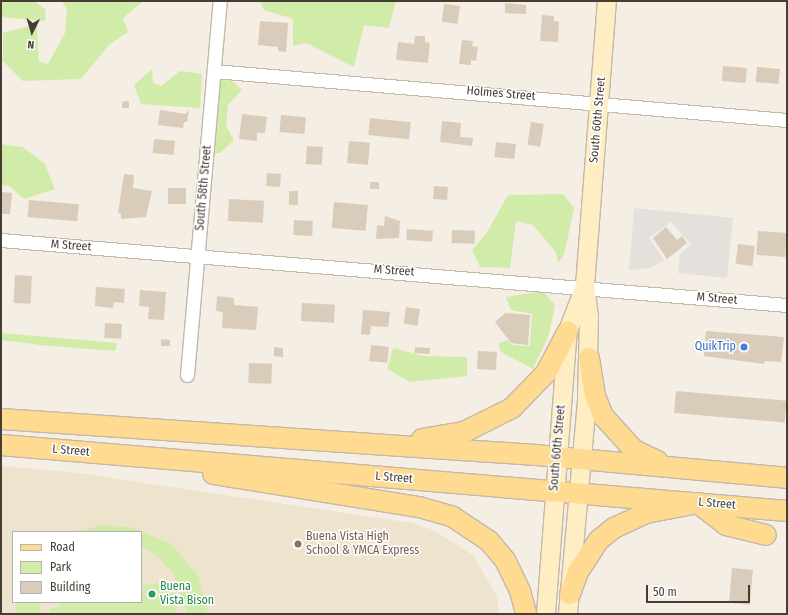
<!DOCTYPE html>
<style>
body{margin:0}
#map{position:relative;width:788px;height:615px;overflow:hidden;background:#f4eee4;font-family:"Fira Sans Condensed",sans-serif}
div>[style]{position:absolute}
.education>*{inset:0;background:#eee3cd}
.green>*{inset:0;background:#d1eca9;transform-origin:0 0}
.parking>*{inset:0;background:#e4e1dd}
.building>*{inset:0;background:#d9ccbb;transform-origin:0 0}
.roads{filter:drop-shadow(1px 0 #c3b8a9) drop-shadow(-1px 0 #c3b8a9) drop-shadow(0 1px #c3b8a9) drop-shadow(0 -1px #c3b8a9)}
.minor>*{height:13px;margin:-6.5px;padding:0 6.5px;transform-origin:6.5px;border-radius:6.5px;background:#fff}
.secondary>*{height:18px;margin:-9px;padding:0 9px;transform-origin:9px;border-radius:9px;background:#ffeec3}
.primary>*{height:20px;margin:-10px;padding:0 10px;transform-origin:10px;border-radius:10px;background:#ffdb92}
.dots>*{width:11px;height:11px;translate:-50% -50%;box-sizing:border-box;border:2px solid #fff;border-radius:50%}
span{translate:-50% -50%;white-space:nowrap;text-align:center;line-height:1.15;-webkit-text-stroke:3px #fff;paint-order:stroke}
.street-label{font-size:12px;color:#463e33}
.shop-label{font-size:12px;color:#366cbe}
.right{translate:-100% -50%;text-align:right}
.education-label{font-size:12px;color:#785e54}
.left{translate:0 -50%;text-align:left}
.leisure-label{font-size:12px;color:#27864d}
.frame{position:absolute;inset:0;border:2px solid #463e33;pointer-events:none}
.legend{position:absolute;left:12px;top:531px;width:130px;height:72px;box-sizing:border-box;background:#fff;border:1px solid #b5b2ad;margin:0;padding:5px 7px;list-style:none;font-size:12px;color:#463e33}
.legend li{display:flex;align-items:center;gap:8px;height:20px}
.legend b{width:20px;border:1px solid #b5b2ad}
.north{position:absolute;left:12px;top:12px;width:40px;height:40px;-webkit-text-stroke:3px #fff;paint-order:stroke;rotate:185deg;font-size:11px;font-weight:700;line-height:16px;text-align:center;color:#463e33}
.north::after{content:'';display:block;margin:auto;width:14px;height:18px;background:#463e33;clip-path:polygon(50% 0,100% 100%,50% 72%,0 100%)}
.scale{position:absolute;left:646px;top:585px;width:104px;height:18px;box-sizing:border-box;border:2px solid #463e33;border-top:0;padding-left:5px;font-size:12px;line-height:14px;white-space:nowrap;color:#463e33;-webkit-text-stroke:3px #fff;paint-order:stroke}
</style>
<div id="map">
<div class="education">
<div style="clip-path:polygon(evenodd,1px 466px,78px 473px,412px 523px,433px 530px,473px 555px,497px 596px,499px 614px,1px 614px,1px 466px,13px 532px,141px 532px,141px 602px,13px 602px,13px 532px)"></div>
</div>
<div class="green">
<div style="clip-path:polygon(1px 1px,34px 1px,46px 10px,45px 21px,1px 17px)"></div>
<div style="clip-path:polygon(62px 1px,143px 1px,123px 18px,128px 32px,109px 45px,81px 79px,23px 81px,3px 61px,3px 33px,37px 24px,39px 61px,48px 64px,65px 33px,67px 10px)"></div>
<div style="clip-path:polygon(260px 1px,396px 1px,389px 28px,364px 25px,354px 67px,306px 43px,293px 46px,293px 19px,264px 10px)"></div>
<div style="clip-path:polygon(152px 69px,153px 83px,161px 86px,180px 71px,202px 74px,200px 108px,141px 104px,134px 85px)"></div>
<div style="clip-path:polygon(227px 76px,242px 90px,228px 105px,226px 126px,234px 140px,220px 153px,208px 153px,214px 82px)"></div>
<div style="clip-path:polygon(1px 144px,23px 147px,45px 164px,55px 189px,24px 199px,8px 185px,1px 186px)"></div>
<div style="clip-path:polygon(563px 194px,574px 208px,564px 255px,558px 263px,556px 252px,533px 225px,516px 221px,510px 268px,480px 267px,472px 250px,486px 234px,508px 195px)"></div>
<div style="clip-path:polygon(543px 291px,555px 305px,549px 335px,533px 369px,501px 352px,498px 344px,507px 340px,511px 345px,530px 346px,532px 314px,511px 310px,506px 297px)"></div>
<div style="clip-path:polygon(1px 333px,117px 343px,115px 351px,40px 345px,1px 340px)"></div>
<div style="clip-path:polygon(393px 348px,424px 356px,467px 357px,467px 376px,410px 382px,387px 369px)"></div>
<div style="clip-path:polygon(102px 525px,134px 528px,172px 545px,198px 576px,208px 614px,187px 614px,174px 574px,155px 554px,141px 547px,141px 532px,75px 532px)"></div>
<div style="clip-path:polygon(161px 583px,163px 595px,174px 593px,176px 614px,50px 614px,49px 609px,60px 607px,60px 602px,141px 602px,141px 586px)"></div>
<div style="left:16px;top:602px;width:24px;height:12px"></div>
</div>
<div class="parking">
<div style="clip-path:polygon(634px 208px,733px 218px,727px 278px,678px 273px,680px 254px,691px 244px,671px 222px,649px 238px,664px 260px,651px 268px,629px 270px)"></div>
</div>
<div class="building">
<div style="clip-path:polygon(505px 3px,526px 5px,526px 14px,505px 13px)"></div>
<div style="left:444px;top:4px;width:16px;height:18px;rotate:7deg"></div>
<div style="clip-path:polygon(542px 15px,554px 16px,554px 21px,559px 22px,558px 42px,540px 41px)"></div>
<div style="clip-path:polygon(260px 21px,288px 23px,286px 52px,278px 51px,278px 47px,258px 45px)"></div>
<div style="clip-path:polygon(415px 36px,425px 36px,425px 42px,430px 43px,428px 63px,396px 60px,398px 42px,414px 44px)"></div>
<div style="clip-path:polygon(462px 40px,473px 41px,472px 46px,478px 47px,476px 61px,471px 60px,471px 65px,459px 64px)"></div>
<div style="left:723px;top:66px;width:24px;height:15px;rotate:5deg"></div>
<div style="left:757px;top:67px;width:23px;height:15px;rotate:5deg"></div>
<div style="clip-path:polygon(129px 101px,129px 108px,122px 108px,122px 102px)"></div>
<div style="clip-path:polygon(160px 110px,186px 114px,189px 110px,187px 122px,184px 122px,183px 128px,158px 125px)"></div>
<div style="clip-path:polygon(242px 114px,267px 117px,265px 133px,257px 133px,257px 141px,239px 139px)"></div>
<div style="left:281px;top:115px;width:25px;height:17px;rotate:5deg"></div>
<div style="left:370px;top:118px;width:41px;height:17px;rotate:6deg"></div>
<div style="clip-path:polygon(442px 121px,461px 123px,460px 137px,473px 138px,472px 146px,440px 142px)"></div>
<div style="left:531px;top:122px;width:13px;height:23px;rotate:9deg"></div>
<div style="left:154px;top:139px;width:21px;height:14px;rotate:5deg"></div>
<div style="left:349px;top:141px;width:21px;height:22px;rotate:5deg"></div>
<div style="left:496px;top:142px;width:20px;height:15px;rotate:6deg"></div>
<div style="left:307px;top:146px;width:16px;height:18px;rotate:4deg"></div>
<div style="left:267px;top:173px;width:14px;height:13px;rotate:4deg"></div>
<div style="clip-path:polygon(124px 174px,134px 175px,133px 188px,152px 191px,146px 217px,121px 219px,121px 213px,118px 213px)"></div>
<div style="left:370px;top:182px;width:9px;height:7px"></div>
<div style="left:434px;top:186px;width:14px;height:13px;rotate:4deg"></div>
<div style="left:168px;top:188px;width:18px;height:16px"></div>
<div style="left:289px;top:191px;width:9px;height:14px"></div>
<div style="clip-path:polygon(1px 192px,12px 193px,10px 214px,1px 214px)"></div>
<div style="left:229px;top:199px;width:35px;height:22px;rotate:3deg"></div>
<div style="left:29px;top:200px;width:50px;height:17px;rotate:5deg"></div>
<div style="left:334px;top:202px;width:34px;height:26px;rotate:5deg"></div>
<div style="clip-path:polygon(385px 216px,400px 221px,399px 238px,376px 239px,377px 225px,384px 226px)"></div>
<div style="left:294px;top:220px;width:19px;height:15px;rotate:3deg"></div>
<div style="clip-path:polygon(666px 227px,677px 240px,682px 236px,687px 243px,667px 259px,653px 238px)"></div>
<div style="left:407px;top:229px;width:26px;height:11px;rotate:4deg"></div>
<div style="left:452px;top:230px;width:23px;height:13px;rotate:2deg"></div>
<div style="left:758px;top:231px;width:29px;height:24px;rotate:4deg"></div>
<div style="left:738px;top:244px;width:17px;height:20px;rotate:7deg"></div>
<div style="left:15px;top:275px;width:17px;height:28px;rotate:3deg"></div>
<div style="clip-path:polygon(96px 287px,125px 289px,124px 303px,114px 302px,113px 308px,95px 306px)"></div>
<div style="clip-path:polygon(140px 290px,166px 292px,164px 320px,148px 319px,149px 307px,139px 306px)"></div>
<div style="clip-path:polygon(217px 296px,234px 298px,234px 305px,258px 307px,256px 330px,222px 328px,223px 312px,216px 311px)"></div>
<div style="left:302px;top:303px;width:33px;height:18px;rotate:3deg"></div>
<div style="left:406px;top:307px;width:14px;height:17px;rotate:8deg"></div>
<div style="clip-path:polygon(363px 310px,390px 312px,388px 327px,371px 326px,370px 335px,361px 334px)"></div>
<div style="clip-path:polygon(505px 313px,530px 315px,528px 345px,511px 343px,495px 322px)"></div>
<div style="left:105px;top:323px;width:17px;height:15px;rotate:3deg"></div>
<div style="clip-path:polygon(706px 331px,784px 337px,781px 362px,765px 361px,764px 364px,704px 356px)"></div>
<div style="clip-path:polygon(161px 339px,170px 340px,170px 346px,161px 346px)"></div>
<div style="left:371px;top:345px;width:18px;height:16px;rotate:6deg"></div>
<div style="clip-path:polygon(274px 347px,283px 348px,283px 357px,274px 356px)"></div>
<div style="left:415px;top:347px;width:15px;height:6px;rotate:4deg"></div>
<div style="left:478px;top:351px;width:19px;height:18px;rotate:3deg"></div>
<div style="left:249px;top:363px;width:23px;height:20px;rotate:2deg"></div>
<div style="left:676px;top:391px;width:111px;height:22px;rotate:5deg"></div>
<div style="left:732px;top:568px;width:21px;height:35px;rotate:5deg"></div>
</div>
<div class="roads">
<div class="minor">
<div style="left:214px;top:71px;width:575px;rotate:4.89deg"></div>
<div style="left:1px;top:240px;width:789px;rotate:4.73deg"></div>
<div style="left:187px;top:375px;width:375px;rotate:-85deg"></div>
</div>
<div class="secondary">
<div style="left:546px;top:614px;width:284px;rotate:-85.6deg"></div>
<div style="left:568px;top:331px;width:48px;rotate:-69.3deg"></div>
<div style="left:568px;top:614px;width:216px;rotate:-84.9deg"></div>
<div style="left:587px;top:399px;width:82px;rotate:-88.6deg"></div>
<div style="left:589px;top:317px;width:31px;rotate:-97deg"></div>
<div style="left:585px;top:286px;width:286px;rotate:-85.6deg"></div>
</div>
<div class="primary">
<div style="left:589px;top:358px;width:38px;rotate:81deg"></div>
<div style="left:595px;top:396px;width:22px;rotate:68deg"></div>
<div style="left:603px;top:416px;width:46px;rotate:47.6deg"></div>
<div style="left:634px;top:450px;width:26px;rotate:25deg"></div>
<div style="left:1px;top:419px;width:536px;rotate:3.85deg"></div>
<div style="left:536px;top:455px;width:252px;rotate:5.2deg"></div>
<div style="left:422px;top:439px;width:43px;rotate:-9.5deg"></div>
<div style="left:464px;top:432px;width:54px;rotate:-26.6deg"></div>
<div style="left:512px;top:408px;width:49px;rotate:-45.8deg"></div>
<div style="left:546px;top:373px;width:47px;rotate:-62.4deg"></div>
<div style="left:1px;top:445px;width:789px;rotate:4.8deg"></div>
<div style="left:213px;top:474px;width:209px;rotate:9.1deg"></div>
<div style="left:419px;top:507px;width:35px;rotate:16deg"></div>
<div style="left:453px;top:517px;width:43px;rotate:33.7deg"></div>
<div style="left:489px;top:541px;width:25px;rotate:50deg"></div>
<div style="left:505px;top:560px;width:34px;rotate:64deg"></div>
<div style="left:520px;top:591px;width:24px;rotate:75deg"></div>
<div style="left:570px;top:594px;width:23px;rotate:-70deg"></div>
<div style="left:578px;top:572px;width:38px;rotate:-57deg"></div>
<div style="left:599px;top:540px;width:19px;rotate:-39deg"></div>
<div style="left:614px;top:528px;width:35px;rotate:-25deg"></div>
<div style="left:646px;top:513px;width:53px;rotate:-10.9deg"></div>
<div style="left:698px;top:503px;width:36px;rotate:38deg"></div>
<div style="left:726px;top:525px;width:41px;rotate:14deg"></div>
</div>
</div>
<div class="dots">
<div style="left:744px;top:347px;background:#3f7fe0"></div>
<div style="left:298px;top:544px;background:#8d6e63"></div>
<div style="left:152px;top:594px;background:#2e9e5b"></div>
</div>
<div class="street-label">
<span style="left:501px;top:94px;rotate:5deg">Holmes Street</span>
<span style="left:598px;top:120px;rotate:-85deg">South 60th Street</span>
<span style="left:204px;top:188px;rotate:-85deg">South 58th Street</span>
<span style="left:71px;top:246px;rotate:4deg">M Street</span>
<span style="left:394px;top:271px;rotate:4deg">M Street</span>
<span style="left:717px;top:299px;rotate:5deg">M Street</span>
<span style="left:558px;top:448px;rotate:-85deg">South 60th Street</span>
<span style="left:71px;top:451px;rotate:5deg">L Street</span>
<span style="left:394px;top:478px;rotate:5deg">L Street</span>
<span style="left:717px;top:504px;rotate:5deg">L Street</span>
</div>
<div class="shop-label">
<span class="right" style="left:736px;top:347px">QuikTrip</span>
</div>
<div class="education-label">
<span class="left" style="left:306px;top:544px">Buena Vista High<br>School &amp; YMCA Express</span>
</div>
<div class="leisure-label">
<span class="left" style="left:160px;top:594px">Buena<br>Vista Bison</span>
</div>
<div class="frame"></div>
<ul class="legend">
<li><b style="height:5px;background:#ffdb92"></b>Road</li>
<li><b style="height:11px;background:#d1eca9"></b>Park</li>
<li><b style="height:11px;background:#d9ccbb"></b>Building</li>
</ul>
<div class="north">N</div>
<div class="scale">50 m</div>
</div>
